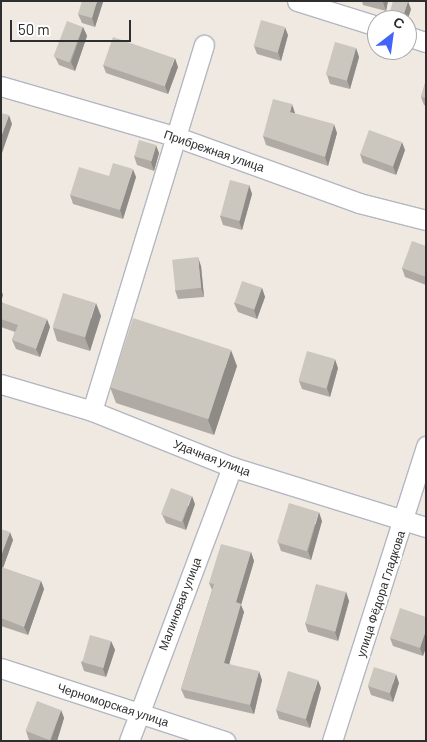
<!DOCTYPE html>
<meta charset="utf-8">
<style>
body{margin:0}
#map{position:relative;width:427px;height:742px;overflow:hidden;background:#efe9e1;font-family:Barlow,sans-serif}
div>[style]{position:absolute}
.roads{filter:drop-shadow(1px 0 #b4b7c1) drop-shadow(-1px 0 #b4b7c1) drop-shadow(0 1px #b4b7c1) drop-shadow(0 -1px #b4b7c1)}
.minor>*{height:19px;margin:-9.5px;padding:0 9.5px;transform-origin:9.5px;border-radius:9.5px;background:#fff}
.wall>*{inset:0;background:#afaba4}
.shaded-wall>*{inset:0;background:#8e8b86}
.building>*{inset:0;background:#cbc7bf;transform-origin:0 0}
span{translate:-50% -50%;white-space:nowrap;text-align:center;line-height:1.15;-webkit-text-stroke:4px #fff;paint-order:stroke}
.street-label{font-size:12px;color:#2e2e2e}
.frame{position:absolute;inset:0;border:2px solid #2e2e2e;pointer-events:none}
.north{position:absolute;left:367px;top:10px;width:50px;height:50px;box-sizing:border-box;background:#fff;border:1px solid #ababab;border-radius:50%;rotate:30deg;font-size:14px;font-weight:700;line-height:20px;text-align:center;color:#2e2e2e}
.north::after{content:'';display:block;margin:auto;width:18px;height:22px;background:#4264fb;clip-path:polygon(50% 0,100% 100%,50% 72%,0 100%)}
.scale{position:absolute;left:10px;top:20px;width:121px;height:22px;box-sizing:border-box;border:2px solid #2e2e2e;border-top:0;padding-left:6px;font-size:15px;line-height:18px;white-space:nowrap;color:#2e2e2e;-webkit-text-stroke:4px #fff;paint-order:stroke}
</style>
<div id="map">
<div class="roads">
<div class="minor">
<div style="left:297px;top:1px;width:84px;rotate:17.4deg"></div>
<div style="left:407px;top:36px;width:20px;rotate:18deg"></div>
<div style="left:1px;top:86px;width:180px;rotate:16.1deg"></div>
<div style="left:174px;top:136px;width:197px;rotate:19.9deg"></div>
<div style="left:359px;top:203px;width:69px;rotate:14.2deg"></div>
<div style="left:1px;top:384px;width:95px;rotate:16.5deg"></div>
<div style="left:92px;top:411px;width:151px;rotate:21.8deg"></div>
<div style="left:232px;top:467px;width:203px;rotate:17.2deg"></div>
<div style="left:92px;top:411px;width:383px;rotate:-73deg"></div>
<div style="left:1px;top:668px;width:236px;rotate:18.1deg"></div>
<div style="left:129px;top:741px;width:293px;rotate:-69.4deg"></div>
<div style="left:332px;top:741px;width:310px;rotate:-72.3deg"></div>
</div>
</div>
<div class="wall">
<div style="clip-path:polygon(362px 1px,388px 1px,386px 11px,363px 5px)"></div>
<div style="clip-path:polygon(103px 2px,95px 27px,82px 23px,78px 14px)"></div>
<div style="clip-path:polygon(411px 9px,407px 20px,389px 20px,388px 18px)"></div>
<div style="clip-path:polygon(83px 27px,87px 36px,75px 71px,59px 65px,55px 57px)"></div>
<div style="clip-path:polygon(288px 35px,281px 61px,257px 54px,254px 46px)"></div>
<div style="clip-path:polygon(356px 48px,359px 57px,350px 89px,330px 84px,327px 75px)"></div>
<div style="clip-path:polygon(103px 65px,178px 67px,168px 94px,106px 73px)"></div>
<div style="clip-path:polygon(426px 80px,426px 106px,424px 105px,421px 97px)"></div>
<div style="clip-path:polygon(295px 113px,295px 114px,337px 133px,328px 166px,266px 145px,263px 136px)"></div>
<div style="clip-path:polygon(405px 150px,396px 175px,363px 163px,360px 154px)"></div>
<div style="clip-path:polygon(159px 153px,154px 171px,137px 165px,134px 156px)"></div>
<div style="clip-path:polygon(136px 177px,123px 219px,73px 204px,70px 195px)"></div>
<div style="clip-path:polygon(249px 185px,252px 194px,242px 230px,223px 225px,220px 216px)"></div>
<div style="clip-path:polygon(426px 246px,426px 285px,405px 277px,402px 268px)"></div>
<div style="clip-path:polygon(201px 266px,204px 297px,178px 299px,175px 290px)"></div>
<div style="clip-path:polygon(262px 288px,265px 297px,257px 319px,238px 312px,234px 303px)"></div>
<div style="clip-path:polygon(1px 302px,50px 327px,40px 357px,16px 349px,12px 340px,15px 332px,1px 327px)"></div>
<div style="clip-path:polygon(101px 316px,90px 351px,57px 341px,53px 328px)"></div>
<div style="clip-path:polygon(237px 366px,214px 435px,116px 403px,110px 387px)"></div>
<div style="clip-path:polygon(338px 368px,330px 397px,302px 389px,299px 381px)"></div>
<div style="clip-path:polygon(195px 504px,186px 530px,166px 523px,162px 514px)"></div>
<div style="clip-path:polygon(322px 521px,311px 560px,281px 551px,278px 542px)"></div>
<div style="clip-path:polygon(1px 529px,13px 540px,3px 568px,41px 581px,44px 589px,28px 635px,1px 626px)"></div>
<div style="clip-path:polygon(251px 552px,254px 561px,241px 605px,244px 612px,229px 664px,262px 680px,254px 714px,185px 698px,181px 689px,212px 590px,209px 583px)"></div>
<div style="clip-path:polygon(346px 592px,349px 601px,338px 641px,308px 632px,305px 623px)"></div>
<div style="clip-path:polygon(426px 617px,423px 656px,393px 646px,390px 638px)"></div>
<div style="clip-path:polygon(111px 641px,115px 650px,106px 677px,84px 671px,81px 662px)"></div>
<div style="clip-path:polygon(399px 683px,393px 702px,371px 695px,368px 686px)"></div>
<div style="clip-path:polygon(321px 688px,310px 728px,279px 719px,276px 710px)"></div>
<div style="clip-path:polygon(61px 710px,64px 718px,57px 741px,33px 741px,29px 740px,26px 731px)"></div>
</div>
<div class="shaded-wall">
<div style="clip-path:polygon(97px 1px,103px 2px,95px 27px,92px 18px)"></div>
<div style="clip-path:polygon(383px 1px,388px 1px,386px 11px,383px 2px)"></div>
<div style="clip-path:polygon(408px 1px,411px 9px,407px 22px,407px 20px,404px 20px,403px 16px)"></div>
<div style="clip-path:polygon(83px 27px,87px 36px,75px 71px,71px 62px)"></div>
<div style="clip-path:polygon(285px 27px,288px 35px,281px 61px,278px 52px)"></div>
<div style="clip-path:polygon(356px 48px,359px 57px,350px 89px,347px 80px)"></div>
<div style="clip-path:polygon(175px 58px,178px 67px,168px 94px,165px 86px)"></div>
<div style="clip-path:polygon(292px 104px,295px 113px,293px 121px,290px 112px)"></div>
<div style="clip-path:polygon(9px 115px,12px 124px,2px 153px,1px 137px)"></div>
<div style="clip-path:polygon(334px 124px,337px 133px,328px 166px,325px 157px)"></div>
<div style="clip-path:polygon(402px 142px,405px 150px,396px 175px,393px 166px)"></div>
<div style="clip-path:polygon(156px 145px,159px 153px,154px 171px,151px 162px)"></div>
<div style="clip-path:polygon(133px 169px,136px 177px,123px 219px,120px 210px)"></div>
<div style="clip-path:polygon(249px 185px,252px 194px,242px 230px,239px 221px)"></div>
<div style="clip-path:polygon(198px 257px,201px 266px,204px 297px,201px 288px)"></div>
<div style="clip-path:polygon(262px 288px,265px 297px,257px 319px,254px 310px)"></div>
<div style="clip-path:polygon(1px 290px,3px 295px,1px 302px)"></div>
<div style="clip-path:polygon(96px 303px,101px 316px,90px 351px,85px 338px)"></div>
<div style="clip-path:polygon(47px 319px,50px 327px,40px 357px,36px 349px)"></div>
<div style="clip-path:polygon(231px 350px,237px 366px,214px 435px,208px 420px)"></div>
<div style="clip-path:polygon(335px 359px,338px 368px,330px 397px,327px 388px)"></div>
<div style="clip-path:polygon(192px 496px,195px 504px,186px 530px,183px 521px)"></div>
<div style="clip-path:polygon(319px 512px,322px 521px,311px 560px,308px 551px)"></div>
<div style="clip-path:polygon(10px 532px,13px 540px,3px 568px,1px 562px,1px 556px)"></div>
<div style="clip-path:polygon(251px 552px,254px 561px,241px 605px,244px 612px,227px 672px,224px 663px,236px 602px)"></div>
<div style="clip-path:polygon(41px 581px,44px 589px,28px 635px,24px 627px)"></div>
<div style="clip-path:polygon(346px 592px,349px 601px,338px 641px,335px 632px)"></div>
<div style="clip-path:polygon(426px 630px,426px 648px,423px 656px,420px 648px)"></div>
<div style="clip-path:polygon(111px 641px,115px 650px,106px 677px,103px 669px)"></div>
<div style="clip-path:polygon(259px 671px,262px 680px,254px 714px,250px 705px)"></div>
<div style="clip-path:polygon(396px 674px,399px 683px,393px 702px,390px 693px)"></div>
<div style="clip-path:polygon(318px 680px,321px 688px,310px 728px,306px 719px)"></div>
<div style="clip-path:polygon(61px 710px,64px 718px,57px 741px,51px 741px,51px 740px)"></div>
</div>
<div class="building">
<div style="clip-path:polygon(82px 1px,97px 1px,92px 18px,78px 14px)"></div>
<div style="clip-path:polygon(393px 1px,408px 1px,403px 16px,396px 20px,388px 18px)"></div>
<div style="left:261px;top:20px;width:25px;height:27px;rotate:16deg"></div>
<div style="left:67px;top:21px;width:17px;height:38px;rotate:21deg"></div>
<div style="left:113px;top:37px;width:65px;height:30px;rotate:19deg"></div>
<div style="left:335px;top:42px;width:22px;height:34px;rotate:16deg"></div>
<div style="clip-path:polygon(426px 80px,426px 98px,421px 97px)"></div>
<div style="clip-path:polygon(273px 99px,292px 104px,290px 112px,334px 124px,325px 157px,263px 136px)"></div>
<div style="clip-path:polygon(1px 113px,9px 115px,1px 137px)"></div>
<div style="left:369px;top:130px;width:35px;height:26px;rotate:20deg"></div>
<div style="left:139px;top:140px;width:18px;height:17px;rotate:16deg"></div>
<div style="clip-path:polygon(113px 163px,133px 169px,120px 210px,70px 195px,79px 167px,109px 176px)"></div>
<div style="left:230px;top:180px;width:20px;height:37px;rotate:15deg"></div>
<div style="clip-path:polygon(412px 241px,426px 246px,426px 277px,402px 268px)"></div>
<div style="left:198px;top:257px;width:31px;height:26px;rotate:84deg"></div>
<div style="left:242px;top:281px;width:21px;height:23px;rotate:19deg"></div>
<div style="left:63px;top:293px;width:34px;height:36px;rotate:17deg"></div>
<div style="clip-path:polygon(1px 302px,47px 319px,36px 349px,12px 340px,18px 325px,1px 319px)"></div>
<div style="left:133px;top:318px;width:103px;height:73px;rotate:18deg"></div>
<div style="left:307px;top:351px;width:29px;height:31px;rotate:16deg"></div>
<div style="left:171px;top:488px;width:22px;height:28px;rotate:21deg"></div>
<div style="left:289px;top:503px;width:31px;height:41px;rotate:17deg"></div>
<div style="clip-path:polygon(1px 529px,10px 532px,1px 556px)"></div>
<div style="clip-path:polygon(221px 544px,251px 552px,236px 602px,241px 604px,224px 663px,259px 671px,250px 705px,181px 689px,214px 584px,209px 583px)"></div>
<div style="clip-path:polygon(1px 567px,41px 581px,24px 627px,1px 618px)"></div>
<div style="left:316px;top:584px;width:31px;height:41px;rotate:15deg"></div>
<div style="clip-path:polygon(400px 608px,426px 617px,426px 630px,420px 648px,390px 638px)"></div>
<div style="left:90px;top:635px;width:22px;height:28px;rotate:16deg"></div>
<div style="left:374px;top:667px;width:23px;height:20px;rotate:18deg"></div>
<div style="left:288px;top:671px;width:31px;height:41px;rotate:17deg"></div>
<div style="left:37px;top:701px;width:26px;height:32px;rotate:21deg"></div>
</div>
<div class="street-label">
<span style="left:214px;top:151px;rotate:19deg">Прибрежная улица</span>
<span style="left:212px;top:458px;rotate:21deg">Удачная улица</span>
<span style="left:381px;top:594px;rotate:-72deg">улица Фёдора Гладкова</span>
<span style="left:180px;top:604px;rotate:-69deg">Малиновая улица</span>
<span style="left:113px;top:705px;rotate:18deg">Черноморская улица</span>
</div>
<div class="frame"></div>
<div class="north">С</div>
<div class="scale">50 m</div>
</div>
